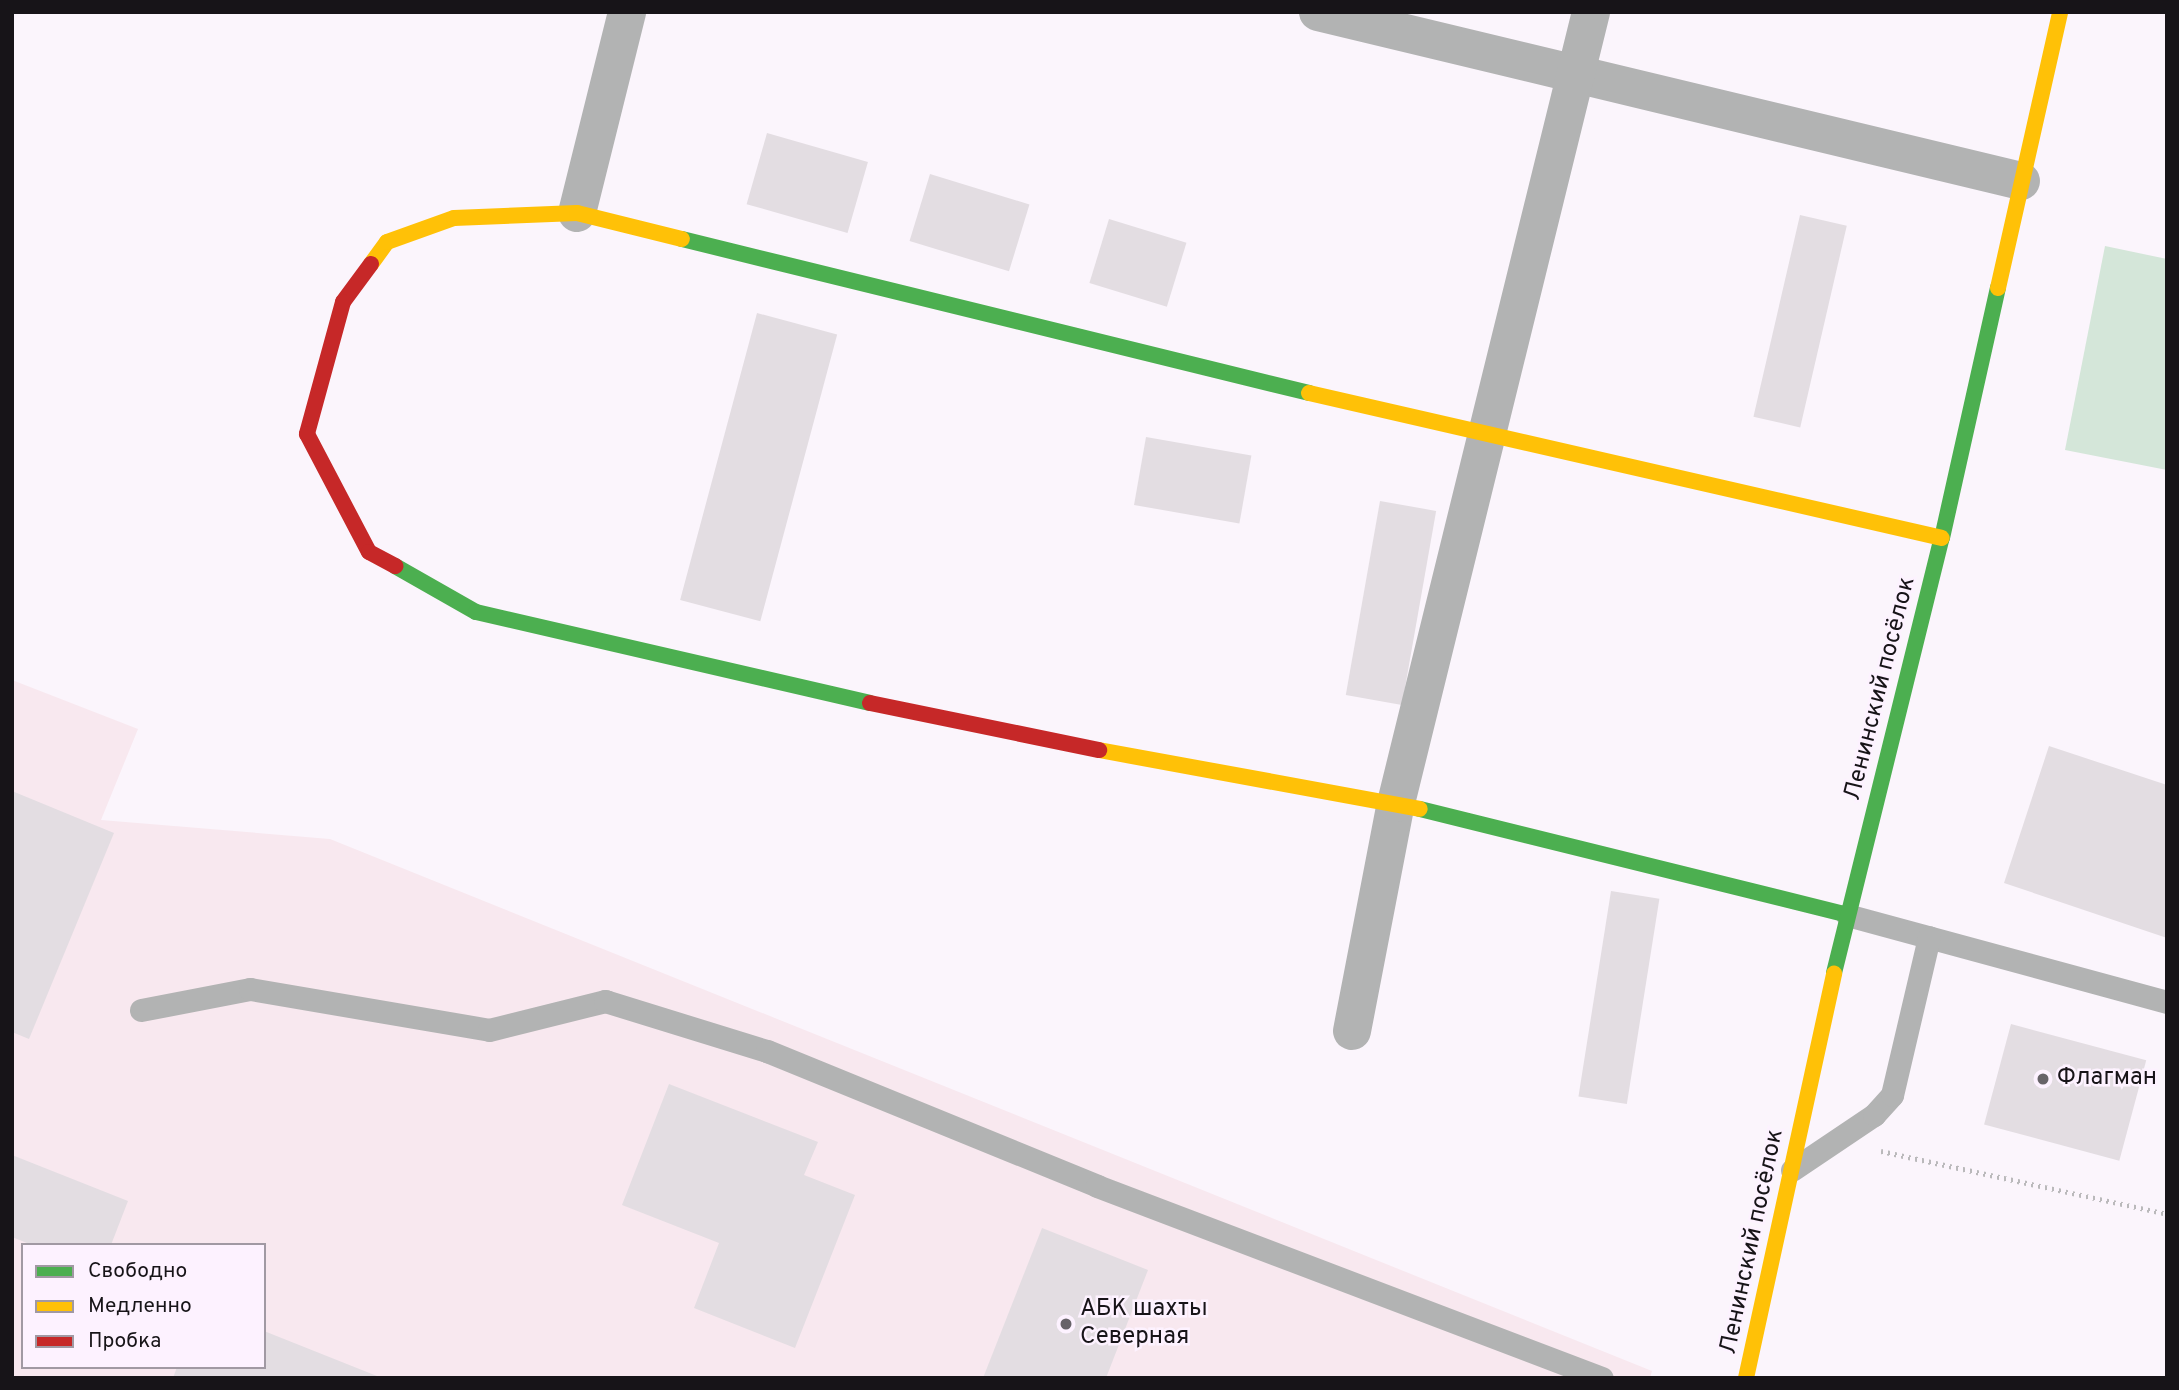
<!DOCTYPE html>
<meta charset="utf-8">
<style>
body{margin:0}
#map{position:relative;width:2179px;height:1390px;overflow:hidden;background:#fbf5fc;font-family:Overpass,sans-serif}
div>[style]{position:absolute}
.industrial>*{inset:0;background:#f8e8ef}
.green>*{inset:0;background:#d4e6d9}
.building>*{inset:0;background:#e3dde2;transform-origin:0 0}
.path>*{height:4.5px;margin-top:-2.25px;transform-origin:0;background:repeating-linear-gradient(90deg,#bab9bb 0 2px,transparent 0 7px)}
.lane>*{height:23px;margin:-11.5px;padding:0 11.5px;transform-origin:11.5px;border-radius:11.5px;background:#b2b3b3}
.street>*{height:38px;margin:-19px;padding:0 19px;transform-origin:19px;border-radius:19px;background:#b2b3b3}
.fast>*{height:16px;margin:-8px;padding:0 8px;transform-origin:8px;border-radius:8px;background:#4caf50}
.slow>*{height:16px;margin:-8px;padding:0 8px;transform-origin:8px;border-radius:8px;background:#ffc107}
.jam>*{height:16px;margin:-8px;padding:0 8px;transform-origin:8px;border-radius:8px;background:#c62828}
.dots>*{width:19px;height:19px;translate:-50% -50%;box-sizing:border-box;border:4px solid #fdf2ff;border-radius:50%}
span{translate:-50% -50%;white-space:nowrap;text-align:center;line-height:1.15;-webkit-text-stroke:5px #fdf2ff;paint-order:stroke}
.street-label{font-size:24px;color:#171418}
.poi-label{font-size:24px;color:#171418}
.left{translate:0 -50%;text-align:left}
.frame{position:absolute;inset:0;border:14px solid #171418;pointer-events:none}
.legend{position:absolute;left:21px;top:1243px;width:245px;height:126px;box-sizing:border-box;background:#fdf2ff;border:2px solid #a199a3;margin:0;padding:9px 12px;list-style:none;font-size:21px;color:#171418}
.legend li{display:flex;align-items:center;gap:14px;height:35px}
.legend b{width:35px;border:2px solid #a199a3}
</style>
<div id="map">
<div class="industrial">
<div style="clip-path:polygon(evenodd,12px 680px,138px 729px,101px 820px,330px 839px,1652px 1371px,1650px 1378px,12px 1378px,12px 680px,23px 1245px,264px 1245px,264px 1367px,23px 1367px,23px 1245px)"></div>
</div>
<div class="green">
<div style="clip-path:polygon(2105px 246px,2167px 259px,2167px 470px,2065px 450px)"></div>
</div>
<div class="building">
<div style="left:767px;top:133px;width:105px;height:74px;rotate:16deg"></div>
<div style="left:930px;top:174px;width:104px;height:70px;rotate:17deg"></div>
<div style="left:1800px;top:215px;width:48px;height:207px;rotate:13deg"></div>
<div style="left:1109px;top:219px;width:81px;height:67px;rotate:17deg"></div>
<div style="left:757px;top:313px;width:83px;height:297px;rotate:15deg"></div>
<div style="left:1146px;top:437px;width:107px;height:69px;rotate:10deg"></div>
<div style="left:1380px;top:501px;width:57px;height:197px;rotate:10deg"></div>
<div style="clip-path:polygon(2049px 746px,2167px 785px,2167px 938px,2004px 883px)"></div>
<div style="clip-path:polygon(12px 791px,114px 833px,29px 1039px,12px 1032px)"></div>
<div style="left:1611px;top:891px;width:49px;height:208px;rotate:9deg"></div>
<div style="left:2011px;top:1024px;width:140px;height:104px;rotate:15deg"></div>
<div style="clip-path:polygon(669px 1084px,818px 1142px,804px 1175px,855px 1195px,795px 1348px,694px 1308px,719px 1243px,622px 1205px)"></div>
<div style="clip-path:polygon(12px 1155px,128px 1201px,111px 1245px,32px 1245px,12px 1237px)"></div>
<div style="clip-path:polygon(1042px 1228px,1148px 1270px,1106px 1378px,983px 1378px)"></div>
<div style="clip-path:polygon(264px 1331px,382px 1378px,173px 1378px,177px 1367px,264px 1367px)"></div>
</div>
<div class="path">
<div style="left:1881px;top:1151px;width:293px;rotate:12.4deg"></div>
</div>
<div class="lane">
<div style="left:1847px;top:915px;width:332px;rotate:15.2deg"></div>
<div style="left:141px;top:1010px;width:111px;rotate:-10.9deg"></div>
<div style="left:250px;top:989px;width:242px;rotate:9.7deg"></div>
<div style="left:489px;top:1030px;width:120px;rotate:-14deg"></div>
<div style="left:605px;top:1001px;width:170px;rotate:17.2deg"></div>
<div style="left:767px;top:1051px;width:357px;rotate:22.2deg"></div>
<div style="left:1097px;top:1186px;width:540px;rotate:20.82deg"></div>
<div style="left:1792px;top:1170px;width:99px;rotate:-33.9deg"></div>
<div style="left:1874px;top:1115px;width:27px;rotate:-48deg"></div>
<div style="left:1892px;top:1095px;width:162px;rotate:-76.8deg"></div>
</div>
<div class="street">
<div style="left:1318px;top:12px;width:723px;rotate:13.52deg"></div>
<div style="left:577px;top:213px;width:207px;rotate:-76deg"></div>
<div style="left:1352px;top:1031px;width:232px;rotate:-79.1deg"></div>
<div style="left:1396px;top:803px;width:815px;rotate:-76.15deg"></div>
</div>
<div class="fast">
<div style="left:682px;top:239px;width:646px;rotate:13.8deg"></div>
<div style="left:395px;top:566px;width:93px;rotate:29.6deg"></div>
<div style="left:476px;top:612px;width:404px;rotate:13deg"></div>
<div style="left:1420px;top:809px;width:440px;rotate:13.9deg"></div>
<div style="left:1834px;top:973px;width:448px;rotate:-76.1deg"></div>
<div style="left:1942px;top:538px;width:256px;rotate:-77.4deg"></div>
</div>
<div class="slow">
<div style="left:371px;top:264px;width:27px;rotate:-54deg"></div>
<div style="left:387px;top:242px;width:71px;rotate:-19.7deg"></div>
<div style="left:454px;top:218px;width:123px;rotate:-2.3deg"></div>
<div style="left:577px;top:213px;width:108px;rotate:13.9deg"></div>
<div style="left:1998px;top:288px;width:283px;rotate:-77.3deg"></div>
<div style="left:1309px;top:393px;width:649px;rotate:12.9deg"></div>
<div style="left:1099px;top:750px;width:326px;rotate:10.4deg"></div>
<div style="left:1746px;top:1378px;width:414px;rotate:-77.7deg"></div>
</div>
<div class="jam">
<div style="left:371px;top:264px;width:47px;rotate:126.4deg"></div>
<div style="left:343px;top:302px;width:137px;rotate:105.3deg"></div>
<div style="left:307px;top:434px;width:133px;rotate:62.3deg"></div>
<div style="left:369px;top:552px;width:30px;rotate:28deg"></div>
<div style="left:870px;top:703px;width:234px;rotate:11.6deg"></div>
</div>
<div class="dots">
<div style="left:2043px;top:1079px;background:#676368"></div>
<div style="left:1066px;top:1324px;background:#676368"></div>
</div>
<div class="street-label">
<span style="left:1881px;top:689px;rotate:-76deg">Ленинский посёлок</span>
<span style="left:1753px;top:1242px;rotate:-78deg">Ленинский посёлок</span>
</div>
<div class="poi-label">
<span class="left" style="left:2057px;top:1079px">Флагман</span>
<span class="left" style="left:1080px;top:1324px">АБК шахты<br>Северная</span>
</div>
<div class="frame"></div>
<ul class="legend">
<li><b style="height:9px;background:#4caf50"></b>Свободно</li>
<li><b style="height:9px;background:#ffc107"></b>Медленно</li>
<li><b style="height:9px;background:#c62828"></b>Пробка</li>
</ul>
</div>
